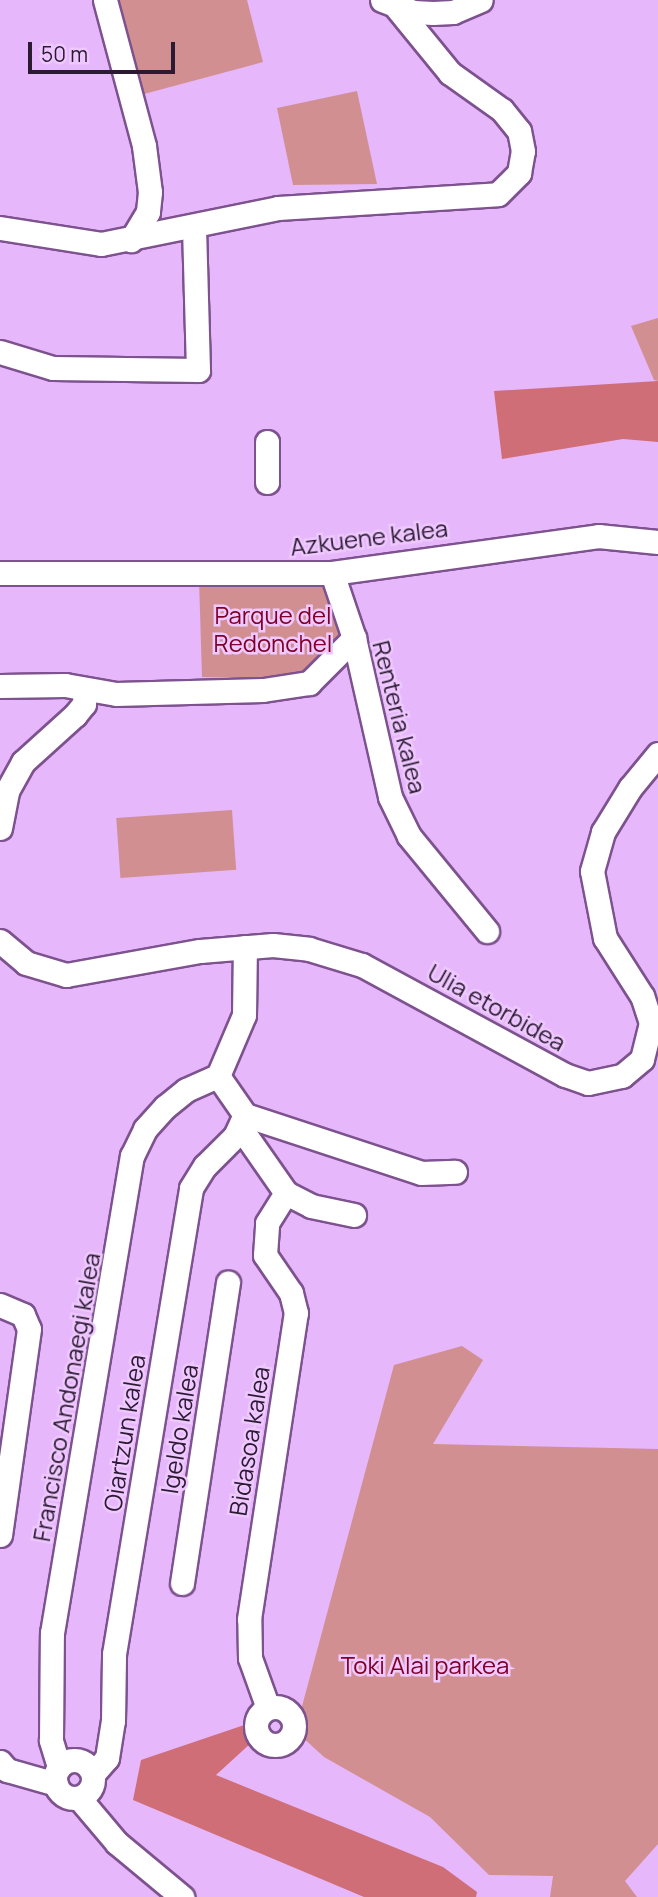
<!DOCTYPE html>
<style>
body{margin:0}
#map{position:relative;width:658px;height:1897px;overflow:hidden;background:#e6b7fa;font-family:Manrope,sans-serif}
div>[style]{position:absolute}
.green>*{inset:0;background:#d18f92;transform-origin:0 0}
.forest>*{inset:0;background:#cf6e77}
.roads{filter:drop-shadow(2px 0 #7d528e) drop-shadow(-2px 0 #7d528e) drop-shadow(0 2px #7d528e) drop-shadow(0 -2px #7d528e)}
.minor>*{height:23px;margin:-11.5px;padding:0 11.5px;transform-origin:11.5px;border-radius:11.5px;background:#fff}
.minor>.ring{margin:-11.5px;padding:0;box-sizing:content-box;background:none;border:23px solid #fff;border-radius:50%}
span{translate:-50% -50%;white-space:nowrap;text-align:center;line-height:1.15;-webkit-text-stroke:5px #eec8fe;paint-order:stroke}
.street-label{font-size:24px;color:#2c1a33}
.park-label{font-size:24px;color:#7f0025}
.scale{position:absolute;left:28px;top:42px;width:147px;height:32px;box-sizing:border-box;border:4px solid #2c1a33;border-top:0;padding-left:9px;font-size:21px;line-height:24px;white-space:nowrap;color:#2c1a33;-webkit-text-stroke:5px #eec8fe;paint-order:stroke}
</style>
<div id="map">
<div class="green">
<div style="clip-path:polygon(119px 0,247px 0,263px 62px,144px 94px)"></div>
<div style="clip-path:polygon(357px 91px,377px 184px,293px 185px,277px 108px)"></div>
<div style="clip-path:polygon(658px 318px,658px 381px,654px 380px,631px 326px)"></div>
<div style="clip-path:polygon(327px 578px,348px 637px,308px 674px,275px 679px,202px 677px,199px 579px)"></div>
<div style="left:232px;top:810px;width:60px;height:116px;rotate:86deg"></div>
<div style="clip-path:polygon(462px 1346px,483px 1360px,433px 1444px,658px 1449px,658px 1844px,625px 1881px,637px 1897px,550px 1897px,553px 1876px,489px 1875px,430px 1817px,324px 1757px,277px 1714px,301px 1710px,394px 1365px)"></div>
</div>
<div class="forest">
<div style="clip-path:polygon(658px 381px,658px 442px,623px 439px,502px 459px,494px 391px)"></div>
<div style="clip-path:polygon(256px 1721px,251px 1743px,216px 1775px,443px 1867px,477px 1892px,476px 1897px,364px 1897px,133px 1800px,141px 1760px)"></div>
</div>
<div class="roads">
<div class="minor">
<div style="left:105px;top:0;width:151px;rotate:75deg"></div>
<div style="left:144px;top:146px;width:46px;rotate:82.6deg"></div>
<div style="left:150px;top:192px;width:20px;rotate:96deg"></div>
<div style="left:148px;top:212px;width:33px;rotate:121deg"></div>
<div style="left:382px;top:0;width:33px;rotate:21deg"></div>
<div style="left:413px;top:12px;width:20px;rotate:3deg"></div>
<div style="left:433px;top:13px;width:20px;rotate:-3deg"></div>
<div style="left:453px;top:12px;width:30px;rotate:-23deg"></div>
<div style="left:0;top:228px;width:102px;rotate:9deg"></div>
<div style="left:101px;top:244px;width:181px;rotate:-11.5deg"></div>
<div style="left:278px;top:208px;width:220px;rotate:-3.6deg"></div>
<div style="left:498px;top:194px;width:30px;rotate:-45deg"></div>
<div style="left:519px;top:173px;width:22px;rotate:-80deg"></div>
<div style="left:523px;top:151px;width:20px;rotate:-101deg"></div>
<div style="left:519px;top:131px;width:27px;rotate:-129deg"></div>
<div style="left:502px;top:110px;width:64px;rotate:-144.6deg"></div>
<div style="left:450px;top:73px;width:84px;rotate:-129.2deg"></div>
<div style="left:0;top:352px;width:55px;rotate:16.8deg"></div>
<div style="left:53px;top:368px;width:145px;rotate:0.8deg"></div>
<div style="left:198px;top:370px;width:141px;rotate:-91.6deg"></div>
<div style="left:267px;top:482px;width:40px;rotate:-90deg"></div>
<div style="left:0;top:573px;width:332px"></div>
<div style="left:332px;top:573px;width:269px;rotate:-7.9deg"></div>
<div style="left:598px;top:536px;width:60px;rotate:5.7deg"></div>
<div style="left:332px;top:573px;width:69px;rotate:71.3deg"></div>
<div style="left:354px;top:638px;width:163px;rotate:77.2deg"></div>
<div style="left:390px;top:797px;width:43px;rotate:64deg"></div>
<div style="left:409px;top:836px;width:123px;rotate:50.6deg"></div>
<div style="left:0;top:686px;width:65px;rotate:-0.9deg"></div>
<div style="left:65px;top:685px;width:52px;rotate:10deg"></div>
<div style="left:116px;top:694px;width:147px;rotate:-1.6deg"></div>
<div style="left:263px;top:690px;width:47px;rotate:-8.7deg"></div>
<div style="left:309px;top:683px;width:64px;rotate:-45deg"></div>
<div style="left:0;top:828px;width:38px;rotate:-79deg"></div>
<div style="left:7px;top:791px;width:33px;rotate:-61deg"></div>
<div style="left:23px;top:762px;width:70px;rotate:-42.1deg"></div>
<div style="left:75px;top:715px;width:14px;rotate:-51deg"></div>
<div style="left:84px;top:704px;width:15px;rotate:-86deg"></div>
<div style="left:0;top:941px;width:34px;rotate:40deg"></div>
<div style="left:26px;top:963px;width:42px;rotate:16.7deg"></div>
<div style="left:66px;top:975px;width:136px;rotate:-10.2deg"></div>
<div style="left:200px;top:951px;width:73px;rotate:-4.7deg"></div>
<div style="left:273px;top:945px;width:36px;rotate:6deg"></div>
<div style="left:309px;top:949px;width:55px;rotate:16.8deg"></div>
<div style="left:362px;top:965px;width:231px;rotate:28.5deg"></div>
<div style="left:565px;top:1075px;width:24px;rotate:19deg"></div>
<div style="left:588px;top:1083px;width:35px;rotate:-12deg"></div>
<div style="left:622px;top:1076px;width:26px;rotate:-40deg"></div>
<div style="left:642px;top:1059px;width:37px;rotate:-76deg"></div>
<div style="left:651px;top:1023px;width:28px;rotate:-108deg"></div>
<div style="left:642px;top:996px;width:69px;rotate:-122.5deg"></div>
<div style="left:605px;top:938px;width:68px;rotate:-101deg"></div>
<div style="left:592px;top:871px;width:41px;rotate:-74.2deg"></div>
<div style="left:603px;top:832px;width:52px;rotate:-58.5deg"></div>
<div style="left:630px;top:788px;width:44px;rotate:-50.5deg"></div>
<div style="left:218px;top:1076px;width:47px;rotate:55.3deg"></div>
<div style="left:245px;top:1115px;width:185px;rotate:18.2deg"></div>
<div style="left:421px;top:1173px;width:34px;rotate:-2deg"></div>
<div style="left:218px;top:1076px;width:66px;rotate:-66.9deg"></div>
<div style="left:244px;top:1015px;width:68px;rotate:-89.2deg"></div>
<div style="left:240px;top:1127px;width:80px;rotate:55.1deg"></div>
<div style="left:286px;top:1193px;width:28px;rotate:27deg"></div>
<div style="left:311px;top:1206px;width:44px;rotate:11.8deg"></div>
<div style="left:0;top:1305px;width:25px;rotate:23deg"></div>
<div style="left:23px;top:1315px;width:15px;rotate:67deg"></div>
<div style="left:29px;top:1329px;width:208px;rotate:98deg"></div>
<div style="left:182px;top:1583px;width:304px;rotate:-81.3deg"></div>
<div class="ring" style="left:256px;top:1707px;width:15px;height:15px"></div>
<div style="left:268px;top:1708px;width:53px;rotate:-109.8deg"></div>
<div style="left:250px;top:1658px;width:39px;rotate:-91deg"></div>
<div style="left:249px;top:1619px;width:310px;rotate:-81.3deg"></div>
<div style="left:296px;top:1313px;width:21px;rotate:-104deg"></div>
<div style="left:291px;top:1293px;width:46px;rotate:-124.4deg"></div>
<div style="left:265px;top:1255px;width:32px;rotate:-86deg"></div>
<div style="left:267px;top:1223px;width:36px;rotate:-58deg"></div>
<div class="ring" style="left:55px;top:1760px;width:15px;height:15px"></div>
<div style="left:0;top:1762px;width:11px;rotate:49deg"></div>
<div style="left:7px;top:1770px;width:51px;rotate:15.9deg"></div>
<div style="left:59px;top:1767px;width:28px;rotate:-107deg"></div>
<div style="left:51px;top:1740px;width:107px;rotate:-89.5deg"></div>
<div style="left:52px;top:1633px;width:484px;rotate:-80.5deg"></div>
<div style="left:132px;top:1156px;width:30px;rotate:-64deg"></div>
<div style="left:145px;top:1129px;width:30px;rotate:-48deg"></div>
<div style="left:165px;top:1107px;width:27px;rotate:-39deg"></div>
<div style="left:186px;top:1090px;width:35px;rotate:-24deg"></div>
<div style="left:93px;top:1774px;width:21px;rotate:-49deg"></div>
<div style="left:107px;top:1758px;width:37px;rotate:-81deg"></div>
<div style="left:113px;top:1721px;width:67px;rotate:-89.1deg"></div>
<div style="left:114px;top:1654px;width:472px;rotate:-80.6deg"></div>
<div style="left:191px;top:1188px;width:26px;rotate:-58deg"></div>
<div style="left:205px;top:1166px;width:42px;rotate:-45deg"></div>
<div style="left:235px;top:1136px;width:23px;rotate:-65deg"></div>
<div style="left:79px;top:1798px;width:59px;rotate:49.8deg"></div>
<div style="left:117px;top:1843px;width:85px;rotate:39.7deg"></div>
</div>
</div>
<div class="street-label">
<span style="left:369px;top:537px;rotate:-7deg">Azkuene kalea</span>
<span style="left:400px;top:717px;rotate:76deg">Renteria kalea</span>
<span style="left:497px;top:1007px;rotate:29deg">Ulia etorbidea</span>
<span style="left:66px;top:1397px;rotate:-80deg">Francisco Andonaegi kalea</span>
<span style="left:179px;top:1429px;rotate:-81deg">Igeldo kalea</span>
<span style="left:124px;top:1433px;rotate:-81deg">Oiartzun kalea</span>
<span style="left:249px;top:1441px;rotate:-81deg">Bidasoa kalea</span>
</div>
<div class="park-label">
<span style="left:273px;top:629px">Parque del<br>Redonchel</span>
<span style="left:425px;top:1665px">Toki Alai parkea</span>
</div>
<div class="scale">50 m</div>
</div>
